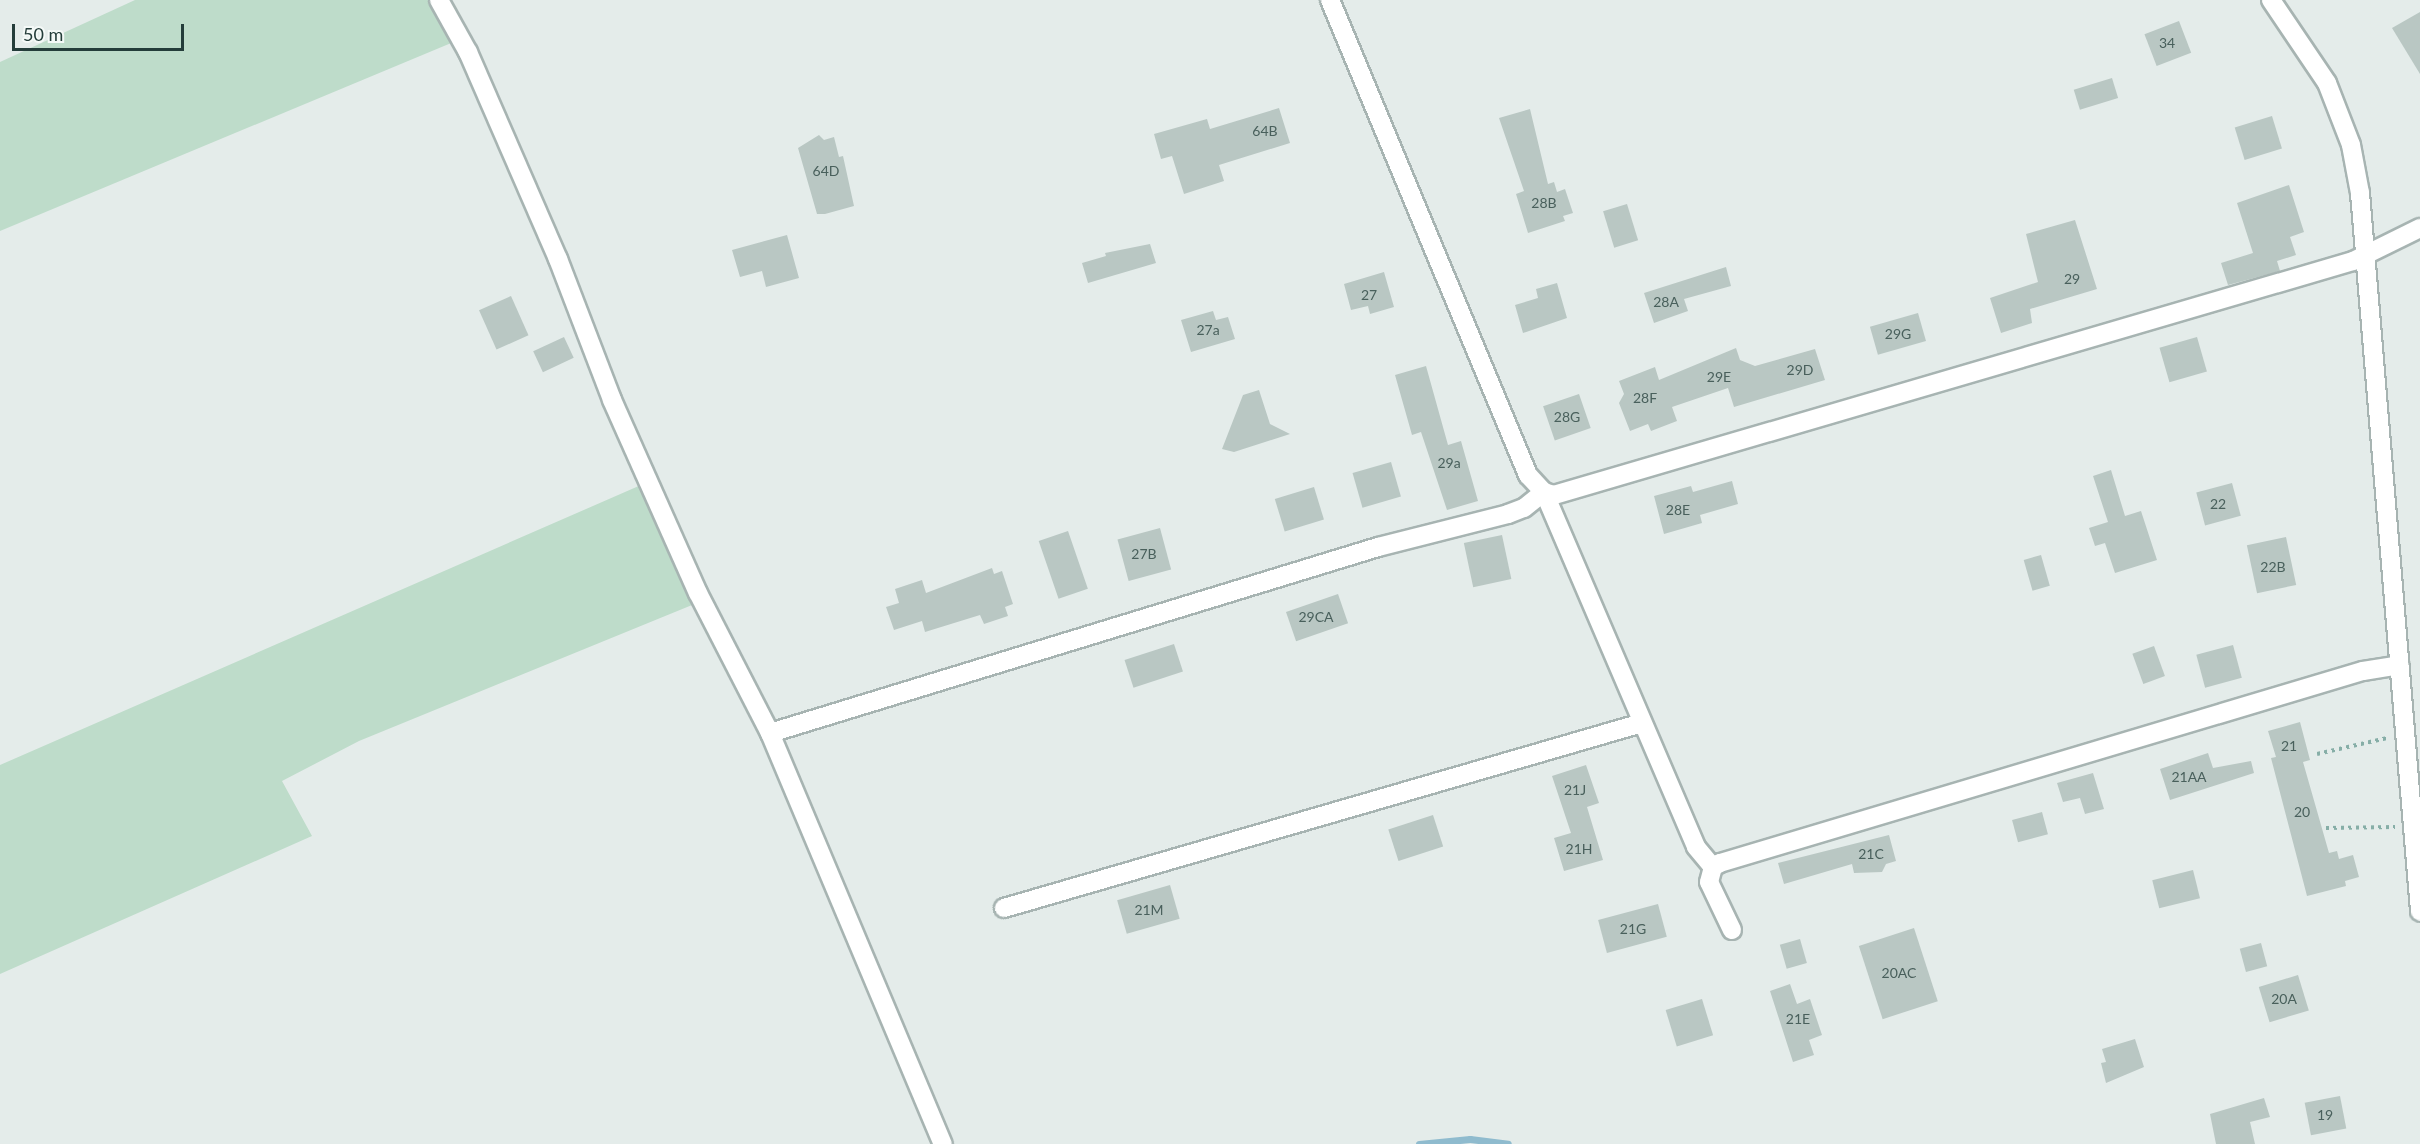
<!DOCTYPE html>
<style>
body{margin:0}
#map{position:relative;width:2420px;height:1144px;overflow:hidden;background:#e4ecea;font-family:Lato,sans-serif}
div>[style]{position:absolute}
.green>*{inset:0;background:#bedcca}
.stream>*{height:7px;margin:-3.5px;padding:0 3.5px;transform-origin:3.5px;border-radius:3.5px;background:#8fbbce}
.building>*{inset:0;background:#b9c7c3;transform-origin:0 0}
.path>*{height:4px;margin-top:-2px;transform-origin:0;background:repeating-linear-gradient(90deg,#86aea7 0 3px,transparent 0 7.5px)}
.roads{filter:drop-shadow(2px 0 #a7b4b2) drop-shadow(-2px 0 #a7b4b2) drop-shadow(0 2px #a7b4b2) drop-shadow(0 -2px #a7b4b2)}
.minor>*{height:18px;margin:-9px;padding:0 9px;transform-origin:9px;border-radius:9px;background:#fff}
.tertiary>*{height:18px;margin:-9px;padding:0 9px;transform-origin:9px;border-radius:9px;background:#fff}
span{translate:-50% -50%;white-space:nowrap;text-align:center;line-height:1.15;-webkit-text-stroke:6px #f4f9f7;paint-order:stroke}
.number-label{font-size:14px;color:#49605c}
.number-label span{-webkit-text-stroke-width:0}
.scale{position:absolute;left:12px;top:24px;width:172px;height:27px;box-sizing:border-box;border:3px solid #243d3a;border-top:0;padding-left:8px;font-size:18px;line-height:21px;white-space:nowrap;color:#243d3a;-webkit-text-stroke:4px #f4f9f7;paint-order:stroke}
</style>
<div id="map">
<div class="green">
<div style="clip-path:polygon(135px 0,433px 0,456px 41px,0 231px,0 62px)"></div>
<div style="clip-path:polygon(641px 485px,697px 603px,359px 741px,282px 781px,312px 836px,0 974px,0 765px)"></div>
</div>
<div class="stream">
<div style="left:1419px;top:1144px;width:51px;rotate:-5.6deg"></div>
<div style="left:1470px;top:1139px;width:38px;rotate:7deg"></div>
</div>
<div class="building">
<div style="clip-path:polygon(2420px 12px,2420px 74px,2392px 28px)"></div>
<div style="left:2179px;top:21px;width:34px;height:37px;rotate:69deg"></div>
<div style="left:2112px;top:78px;width:21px;height:40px;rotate:73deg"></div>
<div style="clip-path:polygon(1279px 108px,1290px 143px,1219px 165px,1224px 181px,1184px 194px,1172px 156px,1161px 159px,1154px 134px,1207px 119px,1210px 129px)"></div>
<div style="clip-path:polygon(1530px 109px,1548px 184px,1554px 182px,1557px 192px,1565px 189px,1573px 213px,1563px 216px,1565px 221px,1528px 233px,1516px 194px,1524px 191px,1499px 118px)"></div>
<div style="left:2272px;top:116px;width:34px;height:39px;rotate:73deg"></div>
<div style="clip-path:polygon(819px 135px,824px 140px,834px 137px,839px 157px,843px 156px,854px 206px,825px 214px,817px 214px,798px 148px)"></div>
<div style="clip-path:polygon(2289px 185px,2304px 232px,2290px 237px,2296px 255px,2277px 261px,2280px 271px,2228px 285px,2221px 263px,2253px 253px,2237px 203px)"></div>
<div style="left:1627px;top:204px;width:38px;height:25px;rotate:73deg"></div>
<div style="clip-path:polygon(2075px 220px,2097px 289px,2030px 309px,2032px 323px,2001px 333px,1990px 298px,2038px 282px,2026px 234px)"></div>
<div style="clip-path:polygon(787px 235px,799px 278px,766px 287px,762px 271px,740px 277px,732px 250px)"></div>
<div style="clip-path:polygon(1150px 244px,1156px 263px,1088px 283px,1082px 263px,1106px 256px,1105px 253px)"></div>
<div style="clip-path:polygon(1726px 267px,1731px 286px,1684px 299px,1688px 311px,1654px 323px,1644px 293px)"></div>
<div style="clip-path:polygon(1384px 272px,1394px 307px,1370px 314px,1368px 306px,1351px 310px,1344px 284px)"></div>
<div style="clip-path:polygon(1557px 283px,1567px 318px,1523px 333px,1515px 305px,1538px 298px,1536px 289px)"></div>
<div style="left:511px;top:296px;width:43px;height:35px;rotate:66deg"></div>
<div style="clip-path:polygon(1213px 311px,1216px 320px,1228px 317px,1235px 339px,1191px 352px,1181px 320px)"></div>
<div style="left:1918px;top:313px;width:29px;height:50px;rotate:74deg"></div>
<div style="left:564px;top:337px;width:23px;height:34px;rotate:65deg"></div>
<div style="left:2197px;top:337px;width:36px;height:39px;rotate:74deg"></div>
<div style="clip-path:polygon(1736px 348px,1740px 360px,1755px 366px,1815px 349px,1825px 380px,1734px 407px,1728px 388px,1672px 407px,1677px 421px,1651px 431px,1648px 424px,1630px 431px,1619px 403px,1624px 394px,1619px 381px,1655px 367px,1659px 380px)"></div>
<div style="clip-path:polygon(1426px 366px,1448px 445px,1461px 441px,1478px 501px,1447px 510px,1421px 432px,1412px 435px,1395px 375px)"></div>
<div style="clip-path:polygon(1259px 390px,1270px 424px,1290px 434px,1234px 452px,1222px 449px,1243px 395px)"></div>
<div style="left:1579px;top:394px;width:36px;height:38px;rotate:71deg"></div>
<div style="left:1391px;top:462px;width:36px;height:40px;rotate:74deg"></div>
<div style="clip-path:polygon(2111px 470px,2125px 516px,2141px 511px,2157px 560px,2115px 573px,2105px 543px,2095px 546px,2089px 528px,2108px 522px,2093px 476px)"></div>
<div style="clip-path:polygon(1732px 481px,1738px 504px,1700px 515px,1702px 523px,1664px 534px,1654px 496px,1691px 486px,1693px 492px)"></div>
<div style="left:2232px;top:483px;width:34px;height:37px;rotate:75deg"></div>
<div style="left:1314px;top:487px;width:34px;height:41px;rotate:73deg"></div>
<div style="left:1160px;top:528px;width:43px;height:44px;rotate:75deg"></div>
<div style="left:1068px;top:531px;width:61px;height:31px;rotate:71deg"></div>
<div style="left:1502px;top:535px;width:45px;height:39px;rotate:78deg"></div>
<div style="left:2286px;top:537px;width:49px;height:40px;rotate:78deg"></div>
<div style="left:2041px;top:555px;width:32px;height:18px;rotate:74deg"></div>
<div style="clip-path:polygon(992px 568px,994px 574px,1002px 571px,1013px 604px,1005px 607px,1008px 616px,984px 624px,980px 615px,925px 632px,922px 621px,894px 630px,886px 607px,899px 603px,895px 589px,922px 580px,926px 593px)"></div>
<div style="left:1338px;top:594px;width:31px;height:55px;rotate:71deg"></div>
<div style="left:1174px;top:644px;width:29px;height:52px;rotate:72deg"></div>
<div style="left:2233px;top:645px;width:34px;height:38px;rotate:75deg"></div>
<div style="left:2154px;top:646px;width:32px;height:23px;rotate:70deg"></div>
<div style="clip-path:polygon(2300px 722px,2310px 760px,2303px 762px,2329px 853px,2337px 851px,2339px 859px,2353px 855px,2359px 877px,2345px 881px,2346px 886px,2307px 896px,2271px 758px,2276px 757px,2268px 731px)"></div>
<div style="clip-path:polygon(2208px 753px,2213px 768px,2251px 761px,2254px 773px,2170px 800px,2160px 769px)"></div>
<div style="clip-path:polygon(1586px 765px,1599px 803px,1587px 807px,1603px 860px,1564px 871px,1554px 838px,1571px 833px,1552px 776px)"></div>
<div style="clip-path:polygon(2093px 773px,2104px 809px,2085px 814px,2080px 798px,2063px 802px,2057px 783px)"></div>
<div style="left:2042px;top:812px;width:23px;height:31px;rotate:75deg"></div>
<div style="left:1433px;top:815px;width:33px;height:47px;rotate:72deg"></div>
<div style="clip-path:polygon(1889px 835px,1896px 861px,1886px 864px,1882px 872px,1854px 873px,1852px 864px,1784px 884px,1778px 863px)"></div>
<div style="left:2193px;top:870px;width:29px;height:42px;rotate:76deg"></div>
<div style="left:1170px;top:885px;width:35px;height:55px;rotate:74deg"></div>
<div style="left:1658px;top:904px;width:34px;height:62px;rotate:75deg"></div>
<div style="left:1914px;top:928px;width:77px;height:58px;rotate:72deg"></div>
<div style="left:1800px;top:939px;width:25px;height:21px;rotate:74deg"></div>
<div style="left:2261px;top:943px;width:24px;height:22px;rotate:75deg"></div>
<div style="left:2298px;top:975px;width:37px;height:41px;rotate:73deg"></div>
<div style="clip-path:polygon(1790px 984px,1797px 1004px,1810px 999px,1822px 1035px,1809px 1040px,1814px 1055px,1793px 1062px,1770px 991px)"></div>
<div style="left:1702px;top:999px;width:38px;height:38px;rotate:73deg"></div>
<div style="clip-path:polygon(2135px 1039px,2144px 1067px,2106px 1083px,2101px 1063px,2106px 1062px,2102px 1049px)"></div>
<div style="left:2340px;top:1096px;width:33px;height:36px;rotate:79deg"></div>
<div style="clip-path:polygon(2264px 1098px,2270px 1117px,2250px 1122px,2255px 1144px,2216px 1144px,2210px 1114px)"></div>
</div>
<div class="path">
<div style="left:2317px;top:754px;width:72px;rotate:-12.9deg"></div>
<div style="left:2326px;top:828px;width:69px;rotate:-0.8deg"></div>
</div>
<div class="roads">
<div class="minor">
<div style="left:439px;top:0;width:60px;rotate:60.9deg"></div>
<div style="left:468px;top:52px;width:226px;rotate:66.5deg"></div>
<div style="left:558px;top:259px;width:151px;rotate:69deg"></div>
<div style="left:612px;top:400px;width:211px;rotate:66deg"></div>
<div style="left:698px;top:593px;width:157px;rotate:62.8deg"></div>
<div style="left:770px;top:733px;width:446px;rotate:67.2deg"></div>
<div style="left:1330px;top:0;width:515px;rotate:67.37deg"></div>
<div style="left:1528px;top:475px;width:23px;rotate:47deg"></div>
<div style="left:1544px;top:492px;width:10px;rotate:17deg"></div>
<div style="left:1554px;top:495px;width:833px;rotate:-16.32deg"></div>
<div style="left:2353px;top:261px;width:75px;rotate:-26.2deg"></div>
<div style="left:1544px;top:492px;width:386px;rotate:66.8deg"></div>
<div style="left:1696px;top:847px;width:26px;rotate:50deg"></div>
<div style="left:770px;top:733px;width:636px;rotate:-17.01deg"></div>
<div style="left:1378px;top:547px;width:134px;rotate:-14.2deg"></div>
<div style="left:1508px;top:514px;width:17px;rotate:-21deg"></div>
<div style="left:1524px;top:508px;width:26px;rotate:-39deg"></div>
<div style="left:1004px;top:908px;width:664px;rotate:-16.17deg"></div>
<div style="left:1732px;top:930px;width:53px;rotate:-115.6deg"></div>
<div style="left:1709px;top:882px;width:16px;rotate:-75deg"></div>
<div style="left:1713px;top:867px;width:8px;rotate:-30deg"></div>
<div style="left:1720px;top:863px;width:671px;rotate:-16.63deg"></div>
<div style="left:2363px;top:671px;width:37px;rotate:-9deg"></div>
</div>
<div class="tertiary">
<div style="left:2271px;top:0;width:100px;rotate:56deg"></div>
<div style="left:2327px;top:83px;width:66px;rotate:68.8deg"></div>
<div style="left:2351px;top:145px;width:49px;rotate:79.4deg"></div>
<div style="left:2360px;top:193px;width:721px;rotate:85.22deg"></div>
</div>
</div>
<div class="number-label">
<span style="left:2167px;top:43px">34</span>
<span style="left:1265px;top:131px">64B</span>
<span style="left:826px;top:171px">64D</span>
<span style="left:1544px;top:203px">28B</span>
<span style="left:2072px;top:279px">29</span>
<span style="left:1369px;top:295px">27</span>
<span style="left:1666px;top:302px">28A</span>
<span style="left:1208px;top:330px">27a</span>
<span style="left:1898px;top:334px">29G</span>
<span style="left:1800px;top:370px">29D</span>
<span style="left:1719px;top:377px">29E</span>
<span style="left:1645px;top:398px">28F</span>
<span style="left:1567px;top:417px">28G</span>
<span style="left:1449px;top:463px">29a</span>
<span style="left:2218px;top:504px">22</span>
<span style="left:1678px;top:510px">28E</span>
<span style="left:1144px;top:554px">27B</span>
<span style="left:2273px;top:567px">22B</span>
<span style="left:1316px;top:617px">29CA</span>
<span style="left:2289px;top:746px">21</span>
<span style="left:2189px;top:777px">21AA</span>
<span style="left:1575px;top:790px">21J</span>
<span style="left:2302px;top:812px">20</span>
<span style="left:1579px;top:849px">21H</span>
<span style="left:1871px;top:854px">21C</span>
<span style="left:1149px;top:910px">21M</span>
<span style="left:1633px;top:929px">21G</span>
<span style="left:1899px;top:973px">20AC</span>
<span style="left:2284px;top:999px">20A</span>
<span style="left:1798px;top:1019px">21E</span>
<span style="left:2325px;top:1115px">19</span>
</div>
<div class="scale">50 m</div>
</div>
